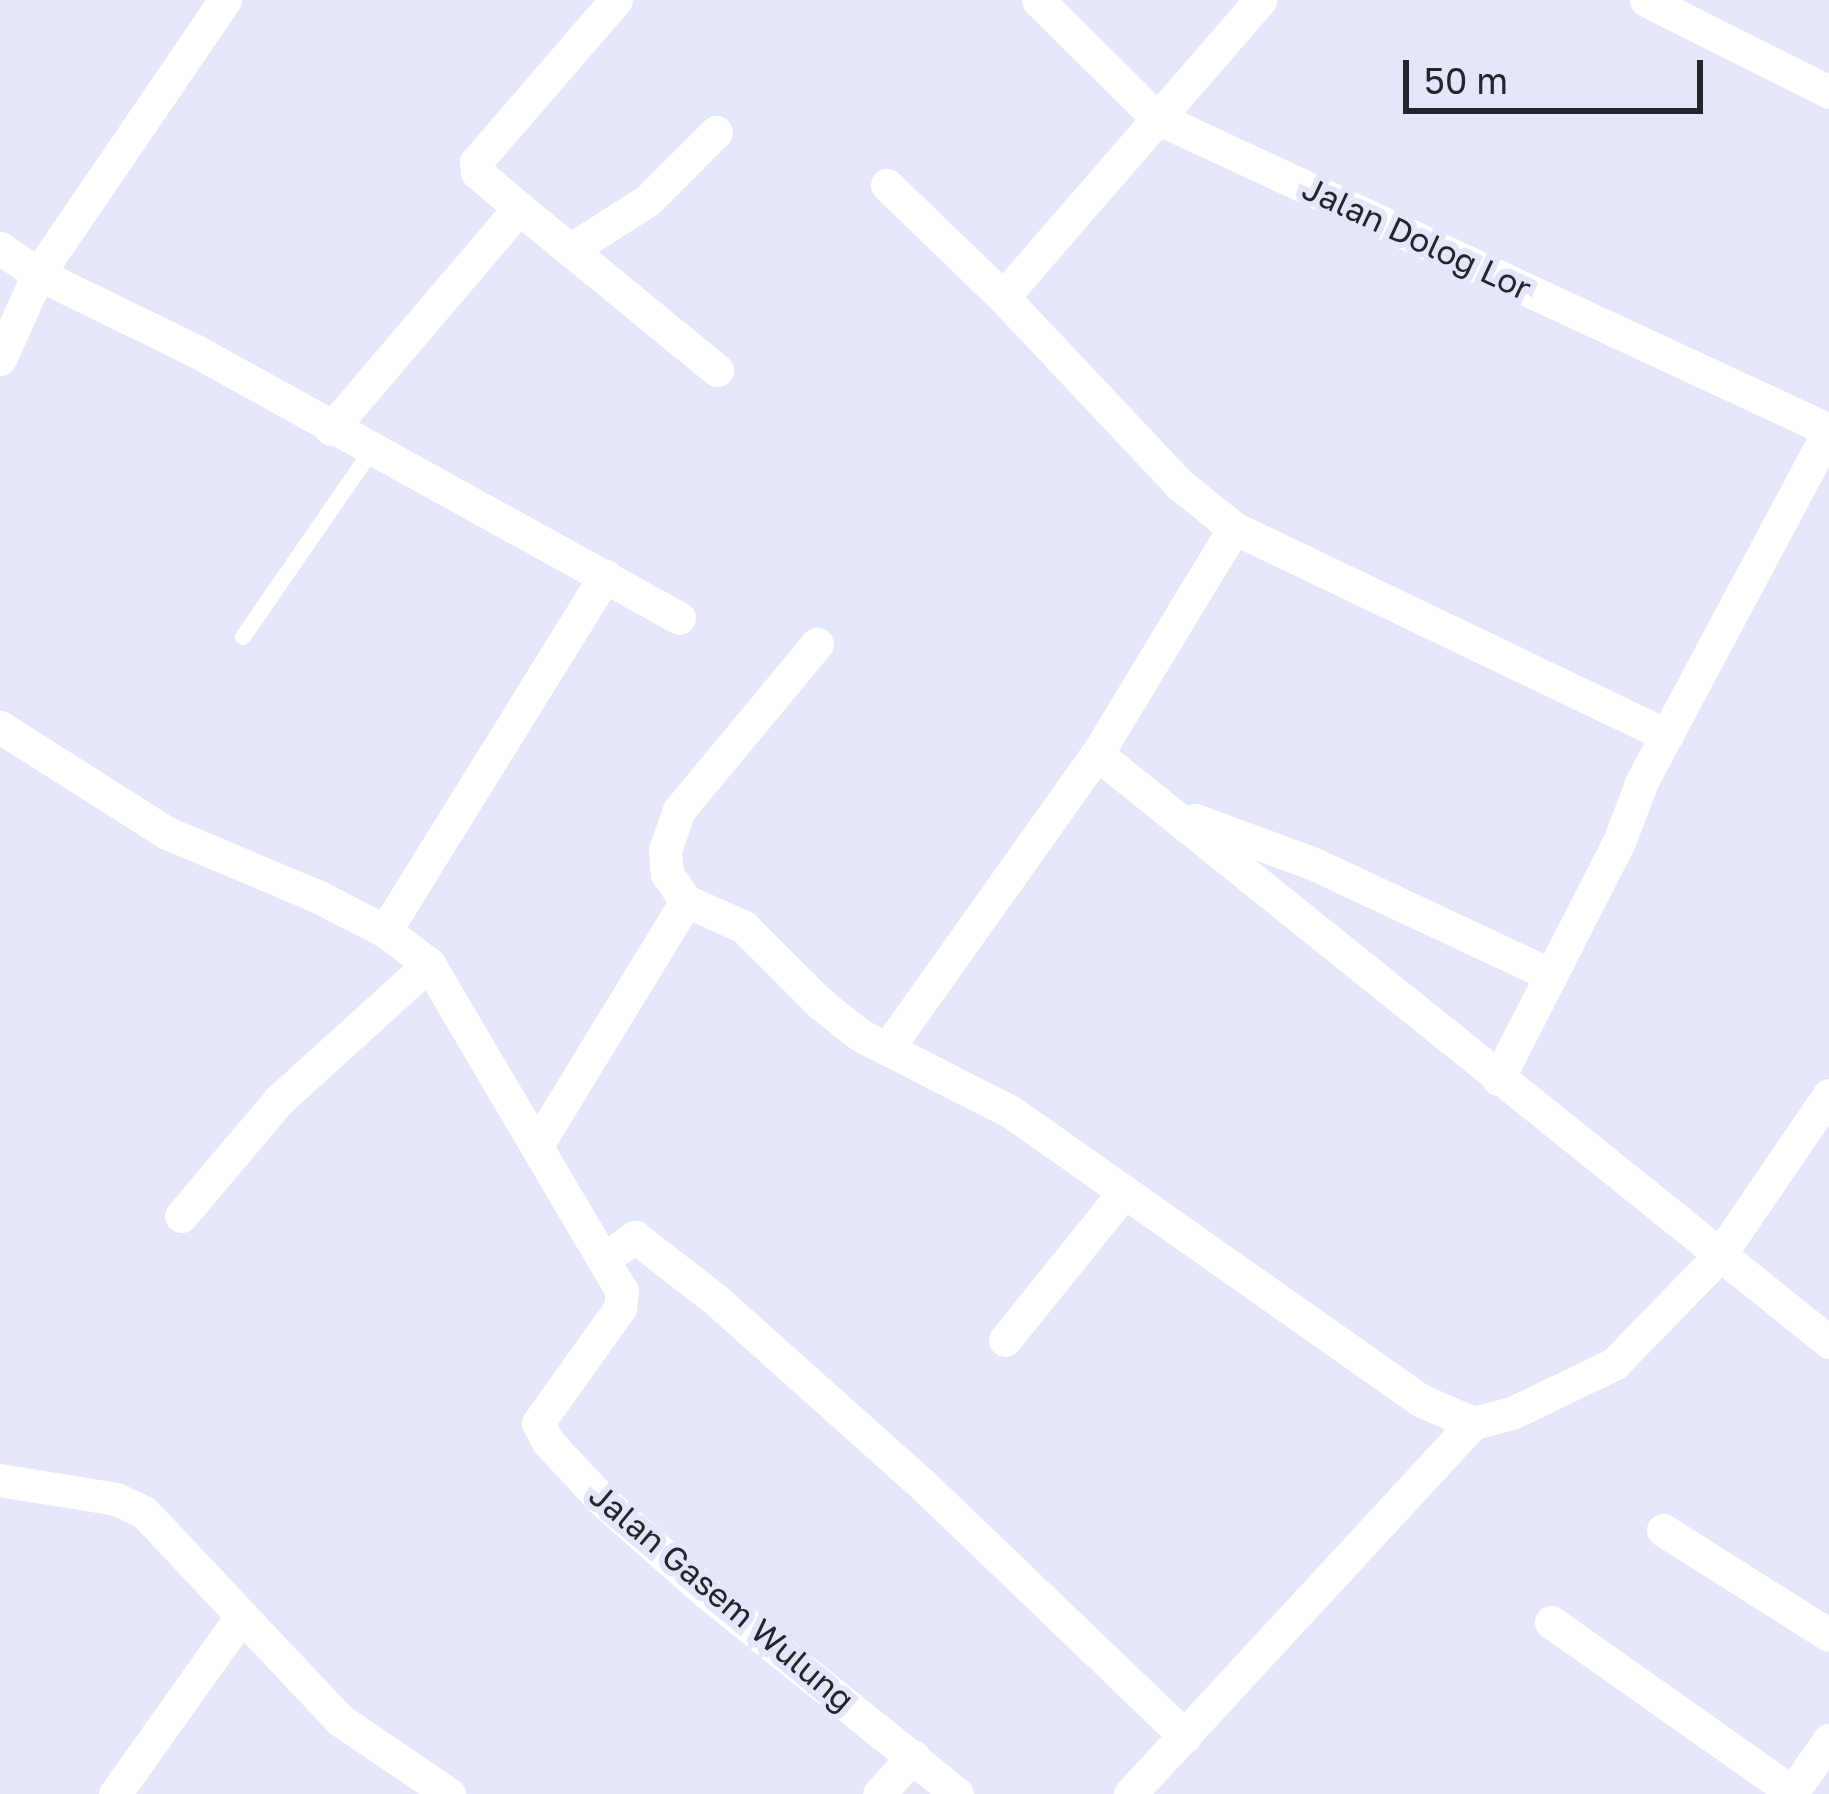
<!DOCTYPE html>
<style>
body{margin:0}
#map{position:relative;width:1829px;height:1794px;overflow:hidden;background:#e4e6fa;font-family:"Golos Text",sans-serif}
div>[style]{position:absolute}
.service>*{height:16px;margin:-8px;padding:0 8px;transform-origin:8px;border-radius:8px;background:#fff}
.minor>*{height:33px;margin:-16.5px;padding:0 16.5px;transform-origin:16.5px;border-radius:16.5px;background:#fff}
span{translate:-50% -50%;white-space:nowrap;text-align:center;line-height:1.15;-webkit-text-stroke:12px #e4e6fa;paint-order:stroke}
.street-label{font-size:33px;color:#24252c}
.scale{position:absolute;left:1403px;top:60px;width:300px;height:54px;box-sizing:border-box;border:6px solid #24252c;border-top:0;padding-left:15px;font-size:36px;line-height:42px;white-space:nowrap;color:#24252c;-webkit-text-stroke:9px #e4e6fa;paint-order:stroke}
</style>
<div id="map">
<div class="service">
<div style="left:243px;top:637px;width:224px;rotate:-55.4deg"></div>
</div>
<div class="minor">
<div style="left:1038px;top:0;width:168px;rotate:44.8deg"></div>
<div style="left:1157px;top:118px;width:741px;rotate:24.9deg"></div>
<div style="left:1646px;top:0;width:205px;rotate:26.7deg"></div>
<div style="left:887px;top:185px;width:161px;rotate:44deg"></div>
<div style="left:1003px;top:297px;width:257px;rotate:46.7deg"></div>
<div style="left:1179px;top:484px;width:70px;rotate:38.7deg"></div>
<div style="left:1234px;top:528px;width:480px;rotate:25.6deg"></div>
<div style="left:519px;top:208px;width:256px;rotate:39.3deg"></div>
<div style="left:0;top:248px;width:46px;rotate:34.4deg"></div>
<div style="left:38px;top:274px;width:174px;rotate:26deg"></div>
<div style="left:194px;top:350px;width:554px;rotate:28.92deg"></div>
<div style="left:573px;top:248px;width:89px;rotate:-32.6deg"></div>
<div style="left:648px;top:200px;width:96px;rotate:-45deg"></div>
<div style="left:1003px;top:297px;width:393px;rotate:-49.1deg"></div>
<div style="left:0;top:359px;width:93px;rotate:-65.9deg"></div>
<div style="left:38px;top:274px;width:332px;rotate:-55.7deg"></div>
<div style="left:331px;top:429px;width:290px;rotate:-49.6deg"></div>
<div style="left:519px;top:208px;width:55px;rotate:-139.4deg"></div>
<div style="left:477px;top:172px;width:10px;rotate:-96deg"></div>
<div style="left:476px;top:162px;width:214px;rotate:-49.2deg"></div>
<div style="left:0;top:727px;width:198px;rotate:32.4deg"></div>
<div style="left:167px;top:833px;width:163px;rotate:22.8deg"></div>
<div style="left:317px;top:896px;width:76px;rotate:27.2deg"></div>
<div style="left:385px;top:931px;width:55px;rotate:36.9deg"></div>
<div style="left:429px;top:964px;width:380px;rotate:59.5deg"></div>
<div style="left:622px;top:1291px;width:17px;rotate:97deg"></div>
<div style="left:620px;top:1308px;width:141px;rotate:125.5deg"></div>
<div style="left:538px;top:1423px;width:21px;rotate:62deg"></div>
<div style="left:548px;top:1442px;width:79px;rotate:47deg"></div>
<div style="left:602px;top:1500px;width:139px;rotate:41.5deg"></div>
<div style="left:706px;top:1592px;width:322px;rotate:38.8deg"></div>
<div style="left:1097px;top:754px;width:939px;rotate:38.77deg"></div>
<div style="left:1195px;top:820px;width:125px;rotate:20.2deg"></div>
<div style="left:1312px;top:863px;width:264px;rotate:25.1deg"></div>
<div style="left:686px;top:901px;width:64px;rotate:24.1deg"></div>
<div style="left:744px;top:927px;width:109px;rotate:45deg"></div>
<div style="left:821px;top:1004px;width:50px;rotate:38.5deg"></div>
<div style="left:860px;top:1035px;width:169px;rotate:27deg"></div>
<div style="left:1011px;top:1112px;width:500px;rotate:35.15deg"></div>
<div style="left:1420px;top:1400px;width:58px;rotate:23.5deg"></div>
<div style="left:1473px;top:1423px;width:40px;rotate:-14.4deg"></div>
<div style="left:1512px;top:1413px;width:113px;rotate:-25.7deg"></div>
<div style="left:1614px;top:1364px;width:151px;rotate:-45.8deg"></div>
<div style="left:1719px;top:1256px;width:195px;rotate:-55.7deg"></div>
<div style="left:385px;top:931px;width:418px;rotate:-58.2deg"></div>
<div style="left:887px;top:1049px;width:362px;rotate:-54.6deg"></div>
<div style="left:1097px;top:754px;width:264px;rotate:-58.8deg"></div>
<div style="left:1498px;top:1079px;width:266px;rotate:-63deg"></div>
<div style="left:1619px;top:842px;width:65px;rotate:-69.3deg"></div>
<div style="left:1642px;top:781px;width:397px;rotate:-61.9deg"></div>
<div style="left:539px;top:1142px;width:282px;rotate:-58.6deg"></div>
<div style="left:686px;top:901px;width:33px;rotate:-125deg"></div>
<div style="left:667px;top:874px;width:24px;rotate:-95deg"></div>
<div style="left:665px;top:850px;width:42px;rotate:-70.7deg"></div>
<div style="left:679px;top:810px;width:216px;rotate:-50.3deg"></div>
<div style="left:181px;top:1216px;width:152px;rotate:-49.8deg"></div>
<div style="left:279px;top:1100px;width:202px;rotate:-42.2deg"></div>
<div style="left:605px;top:1258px;width:37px;rotate:-35deg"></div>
<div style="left:635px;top:1237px;width:101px;rotate:37.8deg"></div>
<div style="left:715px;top:1299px;width:279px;rotate:41.8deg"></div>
<div style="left:923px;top:1485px;width:363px;rotate:43.8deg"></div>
<div style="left:1005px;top:1340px;width:190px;rotate:-51.2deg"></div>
<div style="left:0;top:1480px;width:118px;rotate:9.3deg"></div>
<div style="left:116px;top:1499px;width:31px;rotate:25deg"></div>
<div style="left:144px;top:1512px;width:286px;rotate:46.7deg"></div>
<div style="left:340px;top:1720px;width:132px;rotate:34.2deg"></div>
<div style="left:1663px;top:1530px;width:196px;rotate:32.3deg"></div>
<div style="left:1551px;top:1622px;width:295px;rotate:35.2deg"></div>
<div style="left:115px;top:1794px;width:219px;rotate:-54.6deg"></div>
<div style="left:879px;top:1794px;width:51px;rotate:-48.2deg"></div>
<div style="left:1130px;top:1794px;width:505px;rotate:-47.25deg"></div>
<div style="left:1791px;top:1794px;width:66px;rotate:-54.9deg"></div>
</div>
<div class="street-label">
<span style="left:1417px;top:238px;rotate:25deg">Jalan Dolog Lor</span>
<span style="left:722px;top:1597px;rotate:40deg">Jalan Gasem Wulung</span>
</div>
<div class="scale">50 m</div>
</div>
